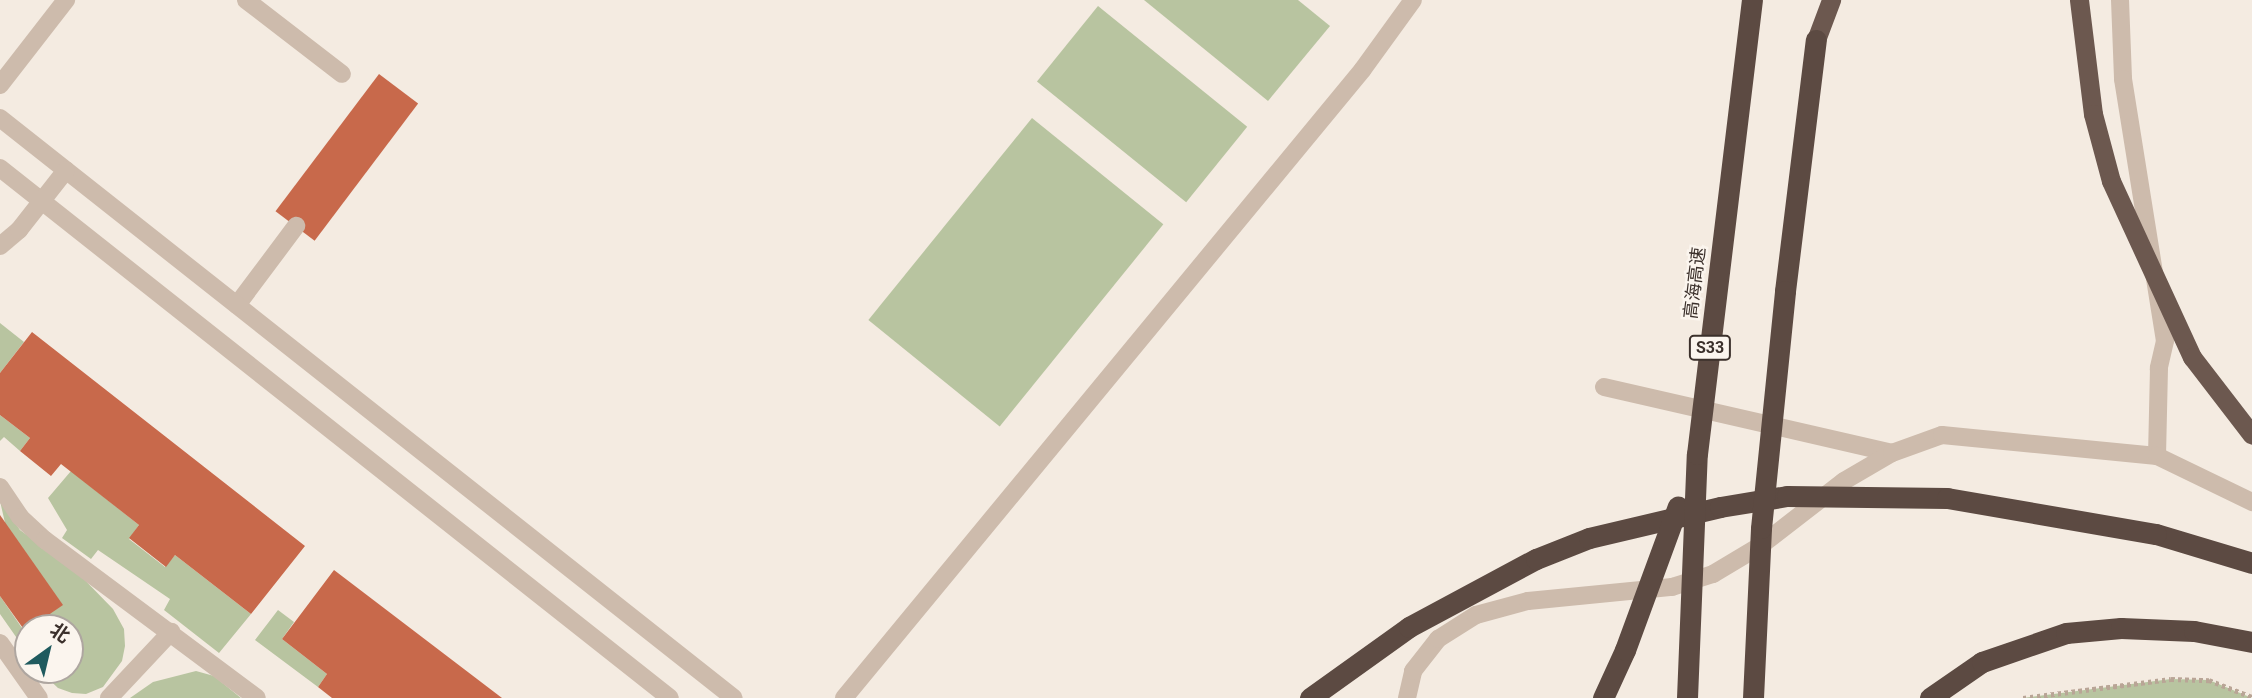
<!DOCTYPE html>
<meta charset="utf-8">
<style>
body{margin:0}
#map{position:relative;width:2252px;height:698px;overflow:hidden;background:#f4ebe1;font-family:Roboto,"Noto Sans SC",sans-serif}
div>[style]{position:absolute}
.green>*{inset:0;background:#b8c4a0;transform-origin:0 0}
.building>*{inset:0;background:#c8694b;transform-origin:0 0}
.path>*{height:4.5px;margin-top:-2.25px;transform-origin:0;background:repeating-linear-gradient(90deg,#b9a596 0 3.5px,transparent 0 7px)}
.service>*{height:18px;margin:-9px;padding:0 9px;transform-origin:9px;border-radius:9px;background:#cdbbac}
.minor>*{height:18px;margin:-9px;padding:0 9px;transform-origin:9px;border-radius:9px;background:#cdbbac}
.trunk>*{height:19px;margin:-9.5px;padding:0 9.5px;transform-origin:9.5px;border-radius:9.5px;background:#6c584f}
.motorway>*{height:21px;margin:-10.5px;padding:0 10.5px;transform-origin:10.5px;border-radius:10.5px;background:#5c4a42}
.trunk-bridge>*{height:19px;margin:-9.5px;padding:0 9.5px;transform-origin:9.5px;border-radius:9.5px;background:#6c584f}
.motorway-bridge>*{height:21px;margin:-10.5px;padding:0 10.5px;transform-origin:10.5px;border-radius:10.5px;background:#5c4a42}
span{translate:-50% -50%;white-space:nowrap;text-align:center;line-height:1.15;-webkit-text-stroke:5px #fbf5ee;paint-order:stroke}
.shield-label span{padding:2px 5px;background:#fbf5ee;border:2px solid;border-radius:5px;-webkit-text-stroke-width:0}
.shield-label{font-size:16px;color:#3b302b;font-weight:700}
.street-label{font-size:18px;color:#3b302b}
.north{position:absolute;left:14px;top:614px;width:70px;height:70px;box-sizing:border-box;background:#fbf5ee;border:2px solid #aea6a0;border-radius:50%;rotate:34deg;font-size:19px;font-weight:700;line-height:28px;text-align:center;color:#3b302b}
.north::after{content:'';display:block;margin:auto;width:24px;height:32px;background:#1f5a5e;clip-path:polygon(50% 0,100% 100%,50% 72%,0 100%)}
</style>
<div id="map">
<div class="green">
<div style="clip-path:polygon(1144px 0,1298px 0,1330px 26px,1268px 101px)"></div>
<div style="left:1098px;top:6px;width:192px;height:97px;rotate:39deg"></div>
<div style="left:1032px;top:118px;width:169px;height:260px;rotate:39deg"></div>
<div style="clip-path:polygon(0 323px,24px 342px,0 373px)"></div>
<div style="clip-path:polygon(0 415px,30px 438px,20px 451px,4px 437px,0 441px)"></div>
<div style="clip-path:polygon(71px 471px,139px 525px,129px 539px,165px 567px,175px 555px,251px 614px,219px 653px,164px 610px,170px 599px,98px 550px,91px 559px,62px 538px,67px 530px,48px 498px)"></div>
<div style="clip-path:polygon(0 501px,20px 530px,76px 571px,113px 609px,124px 629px,125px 646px,122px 661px,103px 687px,86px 694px,72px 693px,58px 688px,39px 670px,70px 670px,70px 628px,29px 628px)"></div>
<div style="clip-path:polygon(0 596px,24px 631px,28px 629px,28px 654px,0 614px)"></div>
<div style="clip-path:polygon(278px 610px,294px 622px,282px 639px,327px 674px,318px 687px,255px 640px)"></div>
<div style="clip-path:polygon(196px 671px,214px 676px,241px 698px,130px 698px,153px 682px)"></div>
<div style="clip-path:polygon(2171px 679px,2209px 680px,2252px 698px,2023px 698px)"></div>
</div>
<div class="building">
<div style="left:379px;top:74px;width:49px;height:172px;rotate:37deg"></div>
<div style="clip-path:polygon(32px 332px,305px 546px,251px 614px,175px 555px,166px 567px,129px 538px,139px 525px,61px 464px,51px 476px,20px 451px,30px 438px,0 415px,0 373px)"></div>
<div style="clip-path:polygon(0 515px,63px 605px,25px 631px,0 596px)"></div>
<div style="clip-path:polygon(334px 570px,502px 698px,332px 698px,318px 687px,327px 674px,282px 639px)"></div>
</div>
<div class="path">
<div style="left:2023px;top:698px;width:149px;rotate:-7.3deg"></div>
<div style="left:2171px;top:679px;width:38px;rotate:2deg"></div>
<div style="left:2209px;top:680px;width:46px;rotate:21.6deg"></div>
</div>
<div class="service">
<div style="left:2120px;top:0;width:79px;rotate:87.8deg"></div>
<div style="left:2123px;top:79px;width:265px;rotate:80.9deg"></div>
<div style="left:2165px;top:341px;width:28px;rotate:103deg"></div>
<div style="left:2159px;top:368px;width:88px;rotate:91.3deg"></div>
<div style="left:237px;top:305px;width:99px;rotate:-53.2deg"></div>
<div style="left:1604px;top:387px;width:295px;rotate:12.9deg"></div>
<div style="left:1407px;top:698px;width:28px;rotate:-77deg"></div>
<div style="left:1413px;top:671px;width:41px;rotate:-52deg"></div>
<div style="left:1438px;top:639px;width:45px;rotate:-32.3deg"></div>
<div style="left:1476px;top:615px;width:54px;rotate:-15.1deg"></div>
<div style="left:1528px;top:601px;width:145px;rotate:-5.6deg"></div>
<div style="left:1672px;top:587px;width:43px;rotate:-17.6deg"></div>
<div style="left:1713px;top:574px;width:55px;rotate:-30.8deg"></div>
<div style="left:1760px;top:546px;width:106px;rotate:-37.7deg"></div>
<div style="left:1844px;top:481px;width:56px;rotate:-30.3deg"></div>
<div style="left:1892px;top:453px;width:53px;rotate:-19.8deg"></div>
<div style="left:1942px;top:435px;width:216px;rotate:5.6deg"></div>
<div style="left:2157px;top:456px;width:106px;rotate:25.8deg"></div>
</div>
<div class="minor">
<div style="left:246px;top:0;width:121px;rotate:37.6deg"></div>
<div style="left:0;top:85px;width:108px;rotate:-52.2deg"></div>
<div style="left:0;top:118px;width:935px;rotate:38.32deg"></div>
<div style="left:0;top:168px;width:854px;rotate:38.35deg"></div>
<div style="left:0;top:246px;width:25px;rotate:-40deg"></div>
<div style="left:19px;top:230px;width:76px;rotate:-51.9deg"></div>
<div style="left:0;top:487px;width:36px;rotate:56deg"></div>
<div style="left:20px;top:517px;width:34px;rotate:43deg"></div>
<div style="left:45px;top:540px;width:264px;rotate:36.7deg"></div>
<div style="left:0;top:643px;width:67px;rotate:54.7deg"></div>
<div style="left:109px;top:698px;width:91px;rotate:-46.8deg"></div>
<div style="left:844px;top:698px;width:815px;rotate:-50.47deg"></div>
<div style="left:1363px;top:69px;width:85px;rotate:-54.1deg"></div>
</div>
<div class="trunk">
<div style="left:1816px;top:40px;width:43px;rotate:-69.4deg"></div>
</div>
<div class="motorway">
<div style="left:1785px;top:291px;width:253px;rotate:-83deg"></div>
<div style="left:2156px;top:534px;width:100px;rotate:16.8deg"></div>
<div style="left:1930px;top:698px;width:63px;rotate:-34.7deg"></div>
<div style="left:1982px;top:662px;width:89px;rotate:-19deg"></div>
<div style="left:2066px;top:633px;width:55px;rotate:-5.2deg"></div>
<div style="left:2121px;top:628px;width:73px;rotate:2.4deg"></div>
<div style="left:2194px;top:631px;width:59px;rotate:10.7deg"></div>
</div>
<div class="trunk-bridge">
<div style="left:2079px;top:0;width:115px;rotate:83deg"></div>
<div style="left:2093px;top:114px;width:69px;rotate:75deg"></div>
<div style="left:2111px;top:181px;width:194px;rotate:65.3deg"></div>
<div style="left:2192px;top:357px;width:98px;rotate:52.4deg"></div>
</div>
<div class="motorway-bridge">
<div style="left:1310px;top:698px;width:122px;rotate:-35.6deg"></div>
<div style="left:1409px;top:627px;width:144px;rotate:-28.2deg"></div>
<div style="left:1536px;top:559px;width:57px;rotate:-21.6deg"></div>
<div style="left:1589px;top:538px;width:135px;rotate:-13.3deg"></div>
<div style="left:1720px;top:507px;width:68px;rotate:-9.3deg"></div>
<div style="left:1787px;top:496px;width:160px;rotate:0.7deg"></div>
<div style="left:1947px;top:498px;width:212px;rotate:9.8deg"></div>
<div style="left:1603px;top:698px;width:53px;rotate:-65.4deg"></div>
<div style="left:1625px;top:650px;width:153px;rotate:-69.8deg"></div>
<div style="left:1687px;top:698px;width:244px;rotate:-87.7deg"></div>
<div style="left:1697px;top:454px;width:457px;rotate:-83.1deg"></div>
<div style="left:1753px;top:698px;width:170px;rotate:-87.3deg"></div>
<div style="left:1761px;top:528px;width:238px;rotate:-84.2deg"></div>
</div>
<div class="shield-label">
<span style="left:1710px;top:348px">S33</span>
</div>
<div class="street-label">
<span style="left:1695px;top:283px;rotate:-83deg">高海高速</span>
</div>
<div class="north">北</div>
</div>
